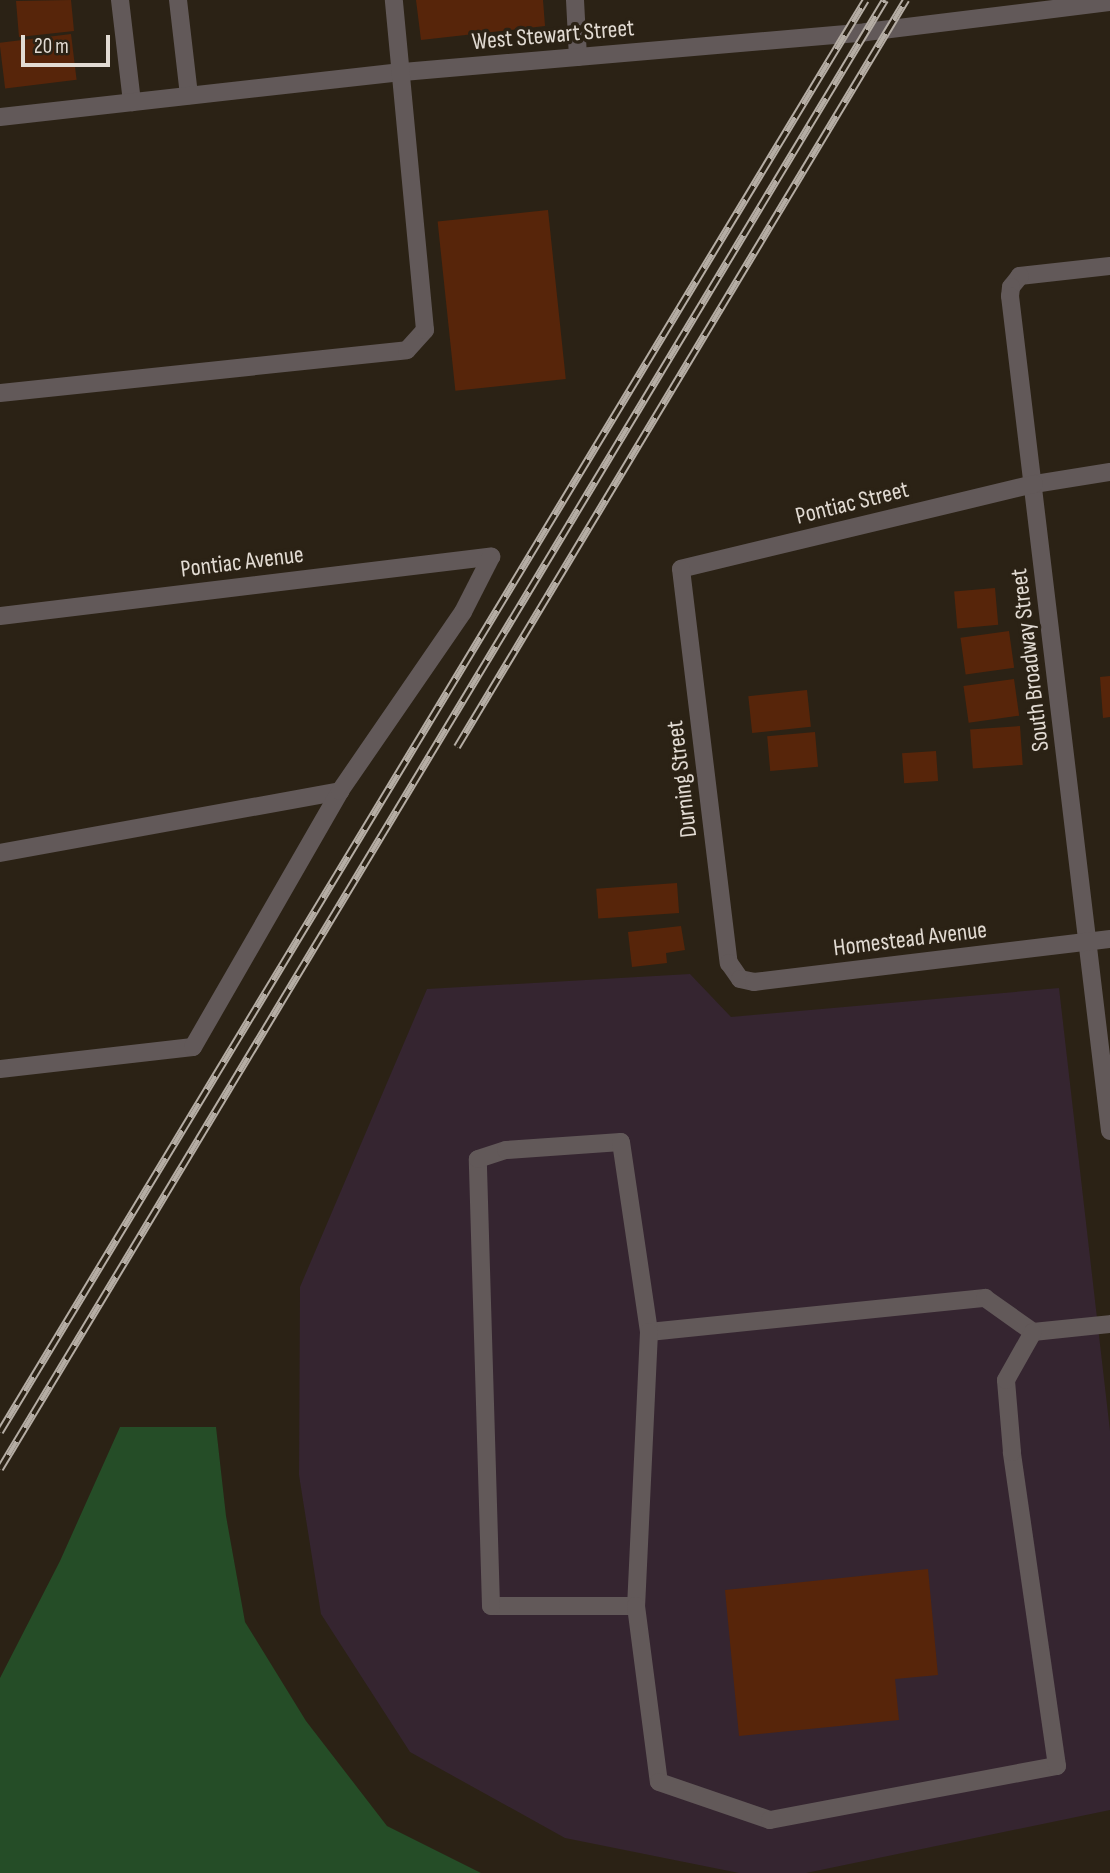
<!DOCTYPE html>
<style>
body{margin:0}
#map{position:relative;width:1110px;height:1873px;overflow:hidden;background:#2b2215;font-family:"Sofia Sans Condensed",sans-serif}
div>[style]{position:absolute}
.industrial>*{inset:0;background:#352530}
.green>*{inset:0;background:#254d27}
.building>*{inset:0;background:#57250a;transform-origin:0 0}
.minor>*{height:18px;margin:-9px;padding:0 9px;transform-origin:9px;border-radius:9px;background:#625959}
.rail>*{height:8px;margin-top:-4px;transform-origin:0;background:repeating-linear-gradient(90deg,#2b2215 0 16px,#b5ada4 0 32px);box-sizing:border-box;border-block:2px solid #b5ada4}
span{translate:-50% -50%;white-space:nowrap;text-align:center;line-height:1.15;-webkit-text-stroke:7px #2b2215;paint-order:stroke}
.street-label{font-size:24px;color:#e2dbd3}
.scale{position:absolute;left:21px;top:35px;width:89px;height:32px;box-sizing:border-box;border:4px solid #e2dbd3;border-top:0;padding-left:9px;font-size:21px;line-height:24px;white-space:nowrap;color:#e2dbd3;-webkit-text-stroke:5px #2b2215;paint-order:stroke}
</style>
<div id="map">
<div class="industrial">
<div style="clip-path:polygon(690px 974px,731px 1017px,1059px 988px,1110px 1431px,1110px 1810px,806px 1873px,739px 1873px,565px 1838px,410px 1752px,321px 1614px,299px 1475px,300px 1287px,427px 989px)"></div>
</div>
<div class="green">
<div style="clip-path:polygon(120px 1427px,216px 1427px,226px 1516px,245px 1622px,306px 1721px,387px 1826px,481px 1873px,0 1873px,0 1678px,60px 1561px)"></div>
</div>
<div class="building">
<div style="clip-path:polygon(71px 0,74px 31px,19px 37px,16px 1px)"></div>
<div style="clip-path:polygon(416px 0,543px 0,545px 26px,421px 40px)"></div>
<div style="left:71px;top:34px;width:46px;height:72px;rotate:83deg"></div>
<div style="left:548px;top:210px;width:170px;height:111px;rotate:84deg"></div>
<div style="left:995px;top:588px;width:37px;height:41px;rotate:85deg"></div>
<div style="left:1009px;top:631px;width:37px;height:49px;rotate:82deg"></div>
<div style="clip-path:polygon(1110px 676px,1110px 717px,1103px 718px,1100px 677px)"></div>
<div style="left:1014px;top:679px;width:37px;height:51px;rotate:82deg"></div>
<div style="left:807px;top:690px;width:37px;height:59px;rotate:84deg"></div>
<div style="left:1020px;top:726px;width:39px;height:50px;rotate:86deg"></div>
<div style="left:815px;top:732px;width:35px;height:48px;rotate:85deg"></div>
<div style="left:936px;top:751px;width:30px;height:34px;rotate:86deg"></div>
<div style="left:677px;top:883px;width:30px;height:81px;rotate:86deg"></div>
<div style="clip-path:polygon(681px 926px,685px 950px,666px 953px,667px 963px,632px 967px,628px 932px)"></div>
<div style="clip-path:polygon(928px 1569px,938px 1675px,895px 1679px,899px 1720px,739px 1736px,725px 1590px)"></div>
</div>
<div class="minor">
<div style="left:120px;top:0;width:103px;rotate:83.3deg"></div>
<div style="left:178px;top:0;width:96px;rotate:83.4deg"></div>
<div style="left:575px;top:0;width:57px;rotate:87deg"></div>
<div style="left:0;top:117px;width:406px;rotate:-6.4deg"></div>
<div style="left:403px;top:72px;width:465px;rotate:-4.9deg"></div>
<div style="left:866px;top:32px;width:246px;rotate:-7deg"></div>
<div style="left:1110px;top:266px;width:91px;rotate:173.7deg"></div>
<div style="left:1020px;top:276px;width:14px;rotate:129deg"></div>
<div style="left:1011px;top:287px;width:9px;rotate:96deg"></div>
<div style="left:1010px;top:296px;width:841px;rotate:83.17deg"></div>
<div style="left:0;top:393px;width:409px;rotate:-6deg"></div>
<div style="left:407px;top:350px;width:27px;rotate:-48deg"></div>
<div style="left:425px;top:330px;width:331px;rotate:-95.4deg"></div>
<div style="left:1110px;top:472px;width:77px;rotate:171deg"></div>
<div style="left:1034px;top:484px;width:363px;rotate:166.5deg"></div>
<div style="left:681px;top:569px;width:397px;rotate:83.1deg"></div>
<div style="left:729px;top:963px;width:19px;rotate:55deg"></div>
<div style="left:740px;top:979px;width:14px;rotate:12deg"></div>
<div style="left:754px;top:982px;width:359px;rotate:-6.9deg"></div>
<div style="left:0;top:616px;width:495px;rotate:-6.9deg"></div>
<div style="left:0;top:853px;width:346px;rotate:-10.3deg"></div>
<div style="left:0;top:1069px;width:194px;rotate:-6.5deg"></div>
<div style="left:193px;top:1047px;width:295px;rotate:-60.1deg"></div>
<div style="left:340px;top:791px;width:217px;rotate:-55.5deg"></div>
<div style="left:463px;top:612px;width:62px;rotate:-63deg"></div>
<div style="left:649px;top:1332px;width:338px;rotate:-5.8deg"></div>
<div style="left:985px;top:1298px;width:59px;rotate:35.3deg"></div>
<div style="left:1033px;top:1332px;width:77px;rotate:-5.9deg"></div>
<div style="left:636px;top:1606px;width:145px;rotate:180deg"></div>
<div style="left:491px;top:1606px;width:447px;rotate:-91.7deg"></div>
<div style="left:478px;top:1159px;width:29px;rotate:-18deg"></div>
<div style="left:506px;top:1150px;width:115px;rotate:-4deg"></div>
<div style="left:621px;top:1142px;width:192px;rotate:81.6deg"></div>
<div style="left:649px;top:1332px;width:274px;rotate:92.7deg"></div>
<div style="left:636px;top:1606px;width:177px;rotate:82.6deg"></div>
<div style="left:659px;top:1782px;width:117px;rotate:18.9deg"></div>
<div style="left:770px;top:1820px;width:292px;rotate:-10.7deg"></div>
<div style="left:1057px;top:1766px;width:317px;rotate:-98.2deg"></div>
<div style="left:1012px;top:1452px;width:72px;rotate:-94.8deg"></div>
<div style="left:1006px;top:1380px;width:55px;rotate:-60.6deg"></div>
</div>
<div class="rail">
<div style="left:457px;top:747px;width:872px;rotate:-58.99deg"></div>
<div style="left:0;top:1432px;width:1673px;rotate:-58.84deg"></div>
<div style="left:0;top:1469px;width:1715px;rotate:-58.93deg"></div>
</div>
<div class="street-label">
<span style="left:553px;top:35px;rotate:-5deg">West Stewart Street</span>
<span style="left:852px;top:503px;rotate:-14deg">Pontiac Street</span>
<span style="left:242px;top:562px;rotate:-7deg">Pontiac Avenue</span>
<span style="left:1030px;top:660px;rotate:-97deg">South Broadway Street</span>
<span style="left:682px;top:779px;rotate:-97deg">Durning Street</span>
<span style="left:910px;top:939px;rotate:-7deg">Homestead Avenue</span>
</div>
<div class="scale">20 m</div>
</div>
